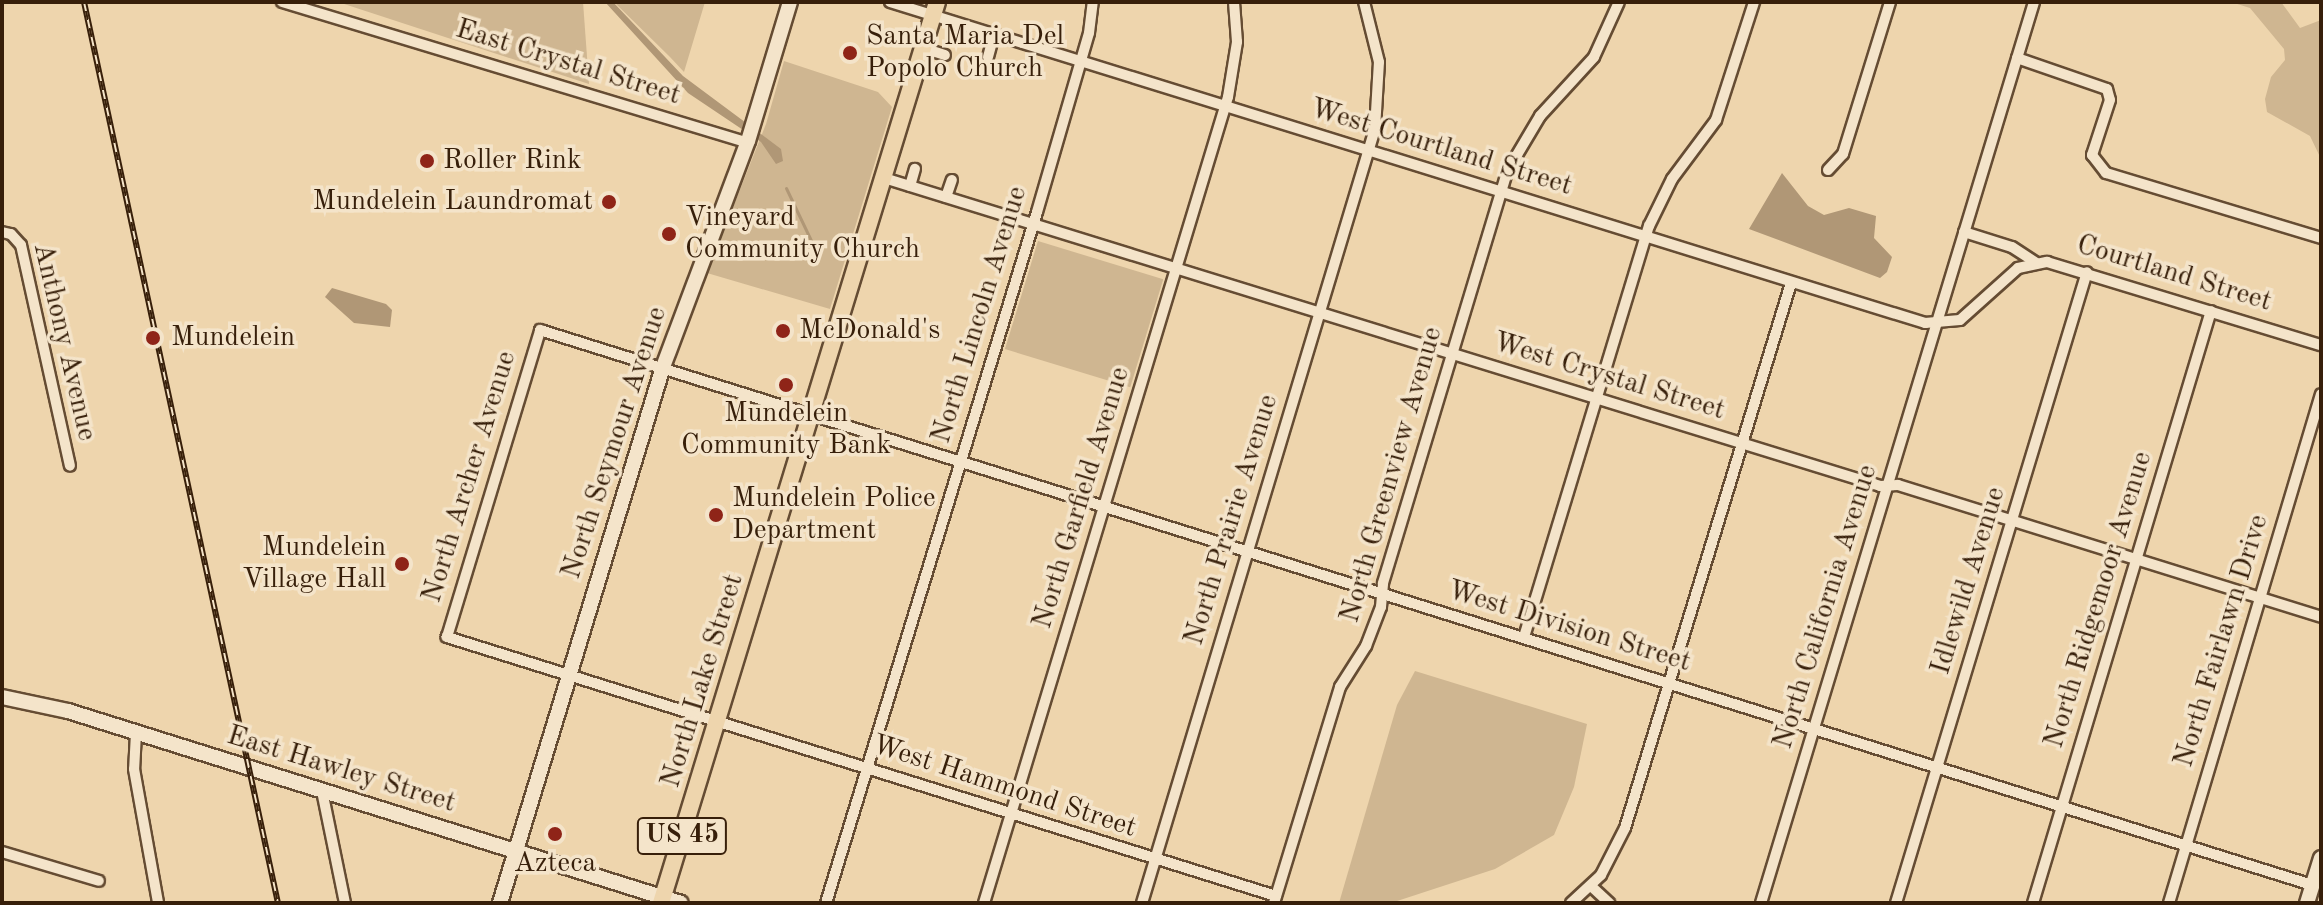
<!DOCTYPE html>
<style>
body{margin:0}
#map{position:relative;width:2323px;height:905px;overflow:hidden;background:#eed5ad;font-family:"Old Standard TT",serif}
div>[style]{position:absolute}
.green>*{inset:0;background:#cfb691;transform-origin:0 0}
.water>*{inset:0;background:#b09776}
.stream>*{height:3px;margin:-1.5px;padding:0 1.5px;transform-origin:1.5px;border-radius:1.5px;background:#b09776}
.roads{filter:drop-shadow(2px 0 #654c33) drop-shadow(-2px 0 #654c33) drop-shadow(0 2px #654c33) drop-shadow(0 -2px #654c33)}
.street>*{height:10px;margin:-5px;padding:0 5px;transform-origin:5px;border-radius:5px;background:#f4e4ca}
.secondary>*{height:14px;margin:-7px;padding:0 7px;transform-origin:7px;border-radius:7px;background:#f4e4ca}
.primary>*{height:16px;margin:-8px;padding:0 8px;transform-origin:8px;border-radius:8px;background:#eed5ad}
.rail>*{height:6px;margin-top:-3px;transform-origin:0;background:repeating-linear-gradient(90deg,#f4e4ca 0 9px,#371f0a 0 18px);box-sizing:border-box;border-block:2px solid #371f0a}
.dots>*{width:22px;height:22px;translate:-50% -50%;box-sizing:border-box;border:4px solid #f4e4ca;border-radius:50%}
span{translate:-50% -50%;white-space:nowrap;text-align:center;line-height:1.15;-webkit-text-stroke:7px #f4e4ca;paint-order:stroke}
.shield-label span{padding:2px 6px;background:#f4e4ca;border:2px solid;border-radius:6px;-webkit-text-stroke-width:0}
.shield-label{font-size:26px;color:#371f0a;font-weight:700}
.poi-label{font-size:28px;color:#371f0a}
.left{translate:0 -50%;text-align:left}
.right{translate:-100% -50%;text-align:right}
.street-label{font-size:28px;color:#371f0a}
.frame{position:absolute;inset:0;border:4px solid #371f0a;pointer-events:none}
</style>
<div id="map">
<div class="green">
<div style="clip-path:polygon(338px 2px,583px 2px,589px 84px)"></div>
<div style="clip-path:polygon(614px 2px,705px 2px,684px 72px,670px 57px)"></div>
<div style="clip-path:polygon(2231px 2px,2281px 2px,2300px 28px,2321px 20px,2321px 159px,2310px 136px,2267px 112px,2265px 99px,2271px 77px,2285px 60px,2284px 49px,2250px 8px)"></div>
<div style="clip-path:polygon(784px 61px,878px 92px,892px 107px,830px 309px,707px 273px,766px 124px)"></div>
<div style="left:1038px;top:241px;width:131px;height:113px;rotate:17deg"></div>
<div style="clip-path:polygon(1415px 671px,1587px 724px,1574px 787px,1554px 835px,1495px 869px,1391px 903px,1339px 903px,1397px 705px)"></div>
</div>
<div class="water">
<div style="clip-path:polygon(605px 2px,613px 2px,683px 76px,781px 149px,783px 161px,776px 164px,761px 142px,688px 93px)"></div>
<div style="clip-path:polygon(1782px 173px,1808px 206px,1824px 215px,1849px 208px,1876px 216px,1874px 238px,1892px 257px,1887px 272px,1880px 278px,1749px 229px)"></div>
<div style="clip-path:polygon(332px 288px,386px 304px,392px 310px,390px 327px,354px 323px,325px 297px)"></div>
</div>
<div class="stream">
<div style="left:786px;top:188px;width:72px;rotate:64.5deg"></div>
</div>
<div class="roads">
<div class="street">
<div style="left:282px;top:2px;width:486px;rotate:16.8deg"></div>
<div style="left:890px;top:2px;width:1084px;rotate:17.23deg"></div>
<div style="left:1925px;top:323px;width:35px;rotate:-5deg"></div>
<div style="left:1960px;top:320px;width:78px;rotate:-41.9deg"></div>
<div style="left:2018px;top:268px;width:30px;rotate:-12deg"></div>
<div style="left:2047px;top:262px;width:286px;rotate:16.9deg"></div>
<div style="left:923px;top:48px;width:23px;rotate:18deg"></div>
<div style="left:988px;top:57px;width:24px;rotate:-75deg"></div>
<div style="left:2017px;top:58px;width:95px;rotate:19deg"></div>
<div style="left:2107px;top:89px;width:11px;rotate:75deg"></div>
<div style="left:2110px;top:100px;width:58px;rotate:108.1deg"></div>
<div style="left:2092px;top:155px;width:23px;rotate:52deg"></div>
<div style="left:2106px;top:173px;width:225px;rotate:16.8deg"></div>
<div style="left:1828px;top:170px;width:22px;rotate:-47deg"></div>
<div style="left:1843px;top:154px;width:159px;rotate:-72.8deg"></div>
<div style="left:884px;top:178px;width:1043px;rotate:17.18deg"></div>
<div style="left:1880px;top:486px;width:18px;rotate:-3deg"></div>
<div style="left:1898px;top:485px;width:443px;rotate:17.3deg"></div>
<div style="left:910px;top:186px;width:18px;rotate:-74deg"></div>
<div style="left:946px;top:197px;width:18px;rotate:-71deg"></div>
<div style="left:2px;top:232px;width:9px;rotate:13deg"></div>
<div style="left:11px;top:234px;width:15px;rotate:48deg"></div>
<div style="left:21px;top:245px;width:226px;rotate:77.5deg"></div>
<div style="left:1964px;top:232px;width:50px;rotate:17.4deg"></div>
<div style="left:2012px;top:247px;width:30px;rotate:33deg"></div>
<div style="left:1524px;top:637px;width:430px;rotate:-73.1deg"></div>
<div style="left:1649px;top:226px;width:52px;rotate:-63.9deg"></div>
<div style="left:1672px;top:179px;width:74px;rotate:-53.3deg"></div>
<div style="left:1716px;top:120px;width:124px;rotate:-72.1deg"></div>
<div style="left:136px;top:733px;width:36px;rotate:93deg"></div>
<div style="left:134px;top:769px;width:136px;rotate:79.8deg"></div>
<div style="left:322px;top:791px;width:114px;rotate:78.4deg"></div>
<div style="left:2px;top:852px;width:101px;rotate:16.6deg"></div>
<div style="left:1591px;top:886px;width:25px;rotate:43deg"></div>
<div style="left:1276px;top:896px;width:869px;rotate:-162.65deg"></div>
<div style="left:447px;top:637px;width:321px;rotate:-73.1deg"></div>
<div style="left:540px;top:330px;width:1857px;rotate:17.39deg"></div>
<div style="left:826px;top:903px;width:722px;rotate:-73.02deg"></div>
<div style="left:1037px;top:212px;width:186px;rotate:-73.8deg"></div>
<div style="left:1089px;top:33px;width:31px;rotate:-83deg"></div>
<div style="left:984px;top:903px;width:842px;rotate:-73.16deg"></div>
<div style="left:1228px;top:97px;width:56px;rotate:-80.7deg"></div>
<div style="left:1237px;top:42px;width:40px;rotate:-94.3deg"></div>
<div style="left:1142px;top:903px;width:808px;rotate:-73.25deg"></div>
<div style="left:1375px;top:129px;width:67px;rotate:-86.6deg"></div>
<div style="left:1379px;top:62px;width:62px;rotate:-104deg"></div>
<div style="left:1274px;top:903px;width:226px;rotate:-73deg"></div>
<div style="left:1340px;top:687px;width:49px;rotate:-57.6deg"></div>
<div style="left:1366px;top:646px;width:42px;rotate:-69deg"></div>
<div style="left:1381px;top:607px;width:24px;rotate:-85deg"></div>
<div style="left:1383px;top:583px;width:432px;rotate:-73.2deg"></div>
<div style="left:1508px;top:170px;width:63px;rotate:-59.3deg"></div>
<div style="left:1540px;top:116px;width:80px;rotate:-47.5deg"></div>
<div style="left:1594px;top:57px;width:60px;rotate:-65.6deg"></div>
<div style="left:1571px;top:903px;width:41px;rotate:-43deg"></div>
<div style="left:1601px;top:875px;width:53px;rotate:-62.9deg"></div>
<div style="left:1625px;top:828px;width:570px;rotate:-73.06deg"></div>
<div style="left:1761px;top:903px;width:941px;rotate:-73.14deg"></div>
<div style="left:1896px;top:903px;width:659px;rotate:-73.16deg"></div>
<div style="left:2033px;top:903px;width:618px;rotate:-73.27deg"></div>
<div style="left:2169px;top:903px;width:531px;rotate:-73.37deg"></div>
</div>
<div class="secondary">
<div style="left:2px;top:697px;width:67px;rotate:12deg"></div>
<div style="left:68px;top:711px;width:642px;rotate:17.39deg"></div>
<div style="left:500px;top:903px;width:560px;rotate:-73.09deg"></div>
<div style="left:663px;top:367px;width:241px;rotate:-69.4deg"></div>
<div style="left:748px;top:141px;width:145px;rotate:-73.2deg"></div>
<div style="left:2307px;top:903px;width:47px;rotate:-72.7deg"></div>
</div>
<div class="primary">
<div style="left:661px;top:903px;width:942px;rotate:-72.97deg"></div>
</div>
</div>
<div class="rail">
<div style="left:84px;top:2px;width:922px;rotate:77.85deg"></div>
</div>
<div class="dots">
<div style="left:850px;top:53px;background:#8f2418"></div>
<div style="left:427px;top:161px;background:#8f2418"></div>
<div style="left:609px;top:202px;background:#8f2418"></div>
<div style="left:669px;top:234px;background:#8f2418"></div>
<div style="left:783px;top:331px;background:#8f2418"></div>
<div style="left:153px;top:338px;background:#8f2418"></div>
<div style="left:786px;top:385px;background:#8f2418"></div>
<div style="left:716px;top:515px;background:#8f2418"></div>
<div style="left:402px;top:564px;background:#8f2418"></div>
<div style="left:555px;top:834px;background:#8f2418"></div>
</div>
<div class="shield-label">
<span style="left:682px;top:836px">US 45</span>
</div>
<div class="poi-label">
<span class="left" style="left:866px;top:53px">Santa Maria Del<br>Popolo Church</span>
<span class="left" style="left:443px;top:161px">Roller Rink</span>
<span class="right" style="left:593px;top:202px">Mundelein Laundromat</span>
<span class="left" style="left:685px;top:234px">Vineyard<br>Community Church</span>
<span class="left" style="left:799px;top:331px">McDonald's</span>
<span class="left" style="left:171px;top:338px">Mundelein</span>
<span style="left:786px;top:430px">Mundelein<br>Community Bank</span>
<span class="left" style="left:732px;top:515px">Mundelein Police<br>Department</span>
<span class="right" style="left:386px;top:564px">Mundelein<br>Village Hall</span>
<span style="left:555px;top:864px">Azteca</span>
</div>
<div class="street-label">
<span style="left:568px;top:63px;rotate:17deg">East Crystal Street</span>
<span style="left:1441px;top:148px;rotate:17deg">West Courtland Street</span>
<span style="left:2174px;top:274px;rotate:17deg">Courtland Street</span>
<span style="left:980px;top:315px;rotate:-73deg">North Lincoln Avenue</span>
<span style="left:64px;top:342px;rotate:77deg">Anthony Avenue</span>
<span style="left:1609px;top:377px;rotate:17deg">West Crystal Street</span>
<span style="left:615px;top:443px;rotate:-72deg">North Seymour Avenue</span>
<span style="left:1392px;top:475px;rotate:-74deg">North Greenview Avenue</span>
<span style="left:470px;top:477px;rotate:-73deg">North Archer Avenue</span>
<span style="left:1082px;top:498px;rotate:-73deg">North Garfield Avenue</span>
<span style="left:1232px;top:520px;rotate:-73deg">North Prairie Avenue</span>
<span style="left:1969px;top:581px;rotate:-73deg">Idlewild Avenue</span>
<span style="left:2099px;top:600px;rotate:-73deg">North Ridgemoor Avenue</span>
<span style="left:1826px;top:607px;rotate:-73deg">North California Avenue</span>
<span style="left:1569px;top:627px;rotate:17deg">West Division Street</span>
<span style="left:2222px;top:641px;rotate:-73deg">North Fairlawn Drive</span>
<span style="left:703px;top:681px;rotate:-73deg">North Lake Street</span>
<span style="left:341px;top:770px;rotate:17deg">East Hawley Street</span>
<span style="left:1004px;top:787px;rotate:18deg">West Hammond Street</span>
</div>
<div class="frame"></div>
</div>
